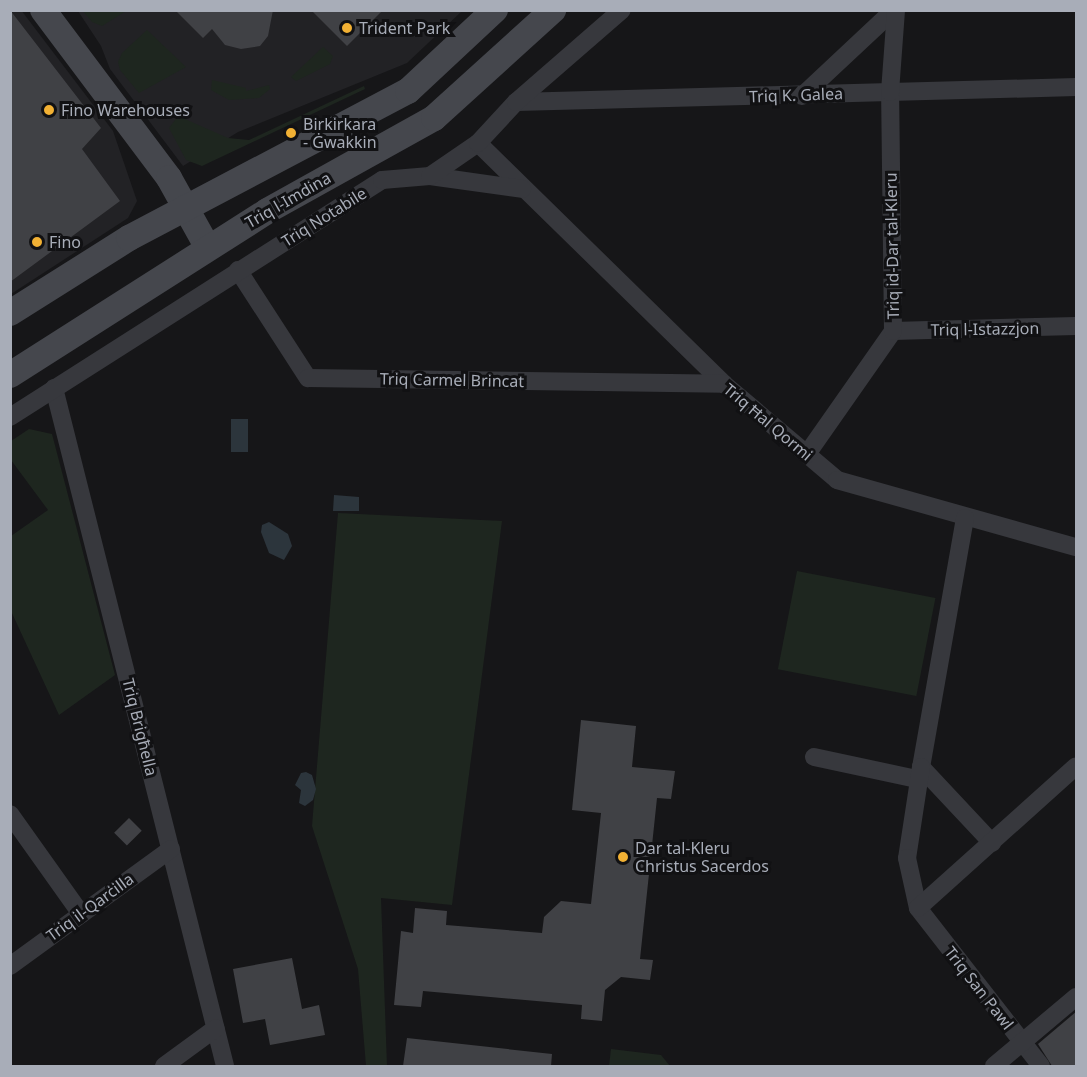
<!DOCTYPE html>
<meta charset="utf-8">
<style>
body{margin:0}
#map{position:relative;width:1087px;height:1077px;overflow:hidden;background:#161618;font-family:"Noto Sans",sans-serif}
div>[style]{position:absolute}
.built>*{inset:0;background:#222225}
.green>*{inset:0;background:#1e261f;transform-origin:0 0}
.water>*{inset:0;background:#2c353c;transform-origin:0 0}
.building>*{inset:0;background:#404145;transform-origin:0 0}
.street>*{height:18px;margin:-9px;padding:0 9px;transform-origin:9px;border-radius:9px;background:#37383d}
.secondary>*{height:26px;margin:-13px;padding:0 13px;transform-origin:13px;border-radius:13px;background:#45474d}
.dots>*{width:16px;height:16px;translate:-50% -50%;box-sizing:border-box;border:3px solid #111113;border-radius:50%}
span{translate:-50% -50%;white-space:nowrap;text-align:center;line-height:1.15;-webkit-text-stroke:6px #111113;paint-order:stroke}
.poi-label{font-size:16px;color:#a8adb8}
.left{translate:0 -50%;text-align:left}
.street-label{font-size:16px;color:#a8adb8}
.frame{position:absolute;inset:0;border:12px solid #a8adb8;pointer-events:none}
</style>
<div id="map">
<div class="built">
<div style="clip-path:polygon(21px 10px,113px 131px,137px 201px,128px 218px,11px 294px,10px 11px)"></div>
<div style="clip-path:polygon(78px 11px,462px 11px,407px 63px,238px 132px,183px 166px,110px 69px,101px 46px)"></div>
</div>
<div class="green">
<div style="clip-path:polygon(83px 11px,126px 11px,102px 26px,92px 22px)"></div>
<div style="clip-path:polygon(147px 30px,186px 67px,139px 93px,120px 70px,118px 62px,122px 53px)"></div>
<div style="clip-path:polygon(323px 47px,333px 56px,330px 64px,296px 81px,291px 77px)"></div>
<div style="clip-path:polygon(212px 80px,246px 88px,246px 91px,269px 85px,270px 89px,259px 98px,229px 100px,211px 90px)"></div>
<div style="clip-path:polygon(364px 86px,365px 89px,202px 166px,186px 160px,169px 128px,178px 116px,228px 138px,249px 140px)"></div>
<div style="clip-path:polygon(29px 429px,52px 434px,115px 675px,59px 715px,11px 611px,11px 536px,48px 510px,11px 460px,11px 441px)"></div>
<div style="clip-path:polygon(338px 513px,502px 521px,452px 905px,381px 898px,387px 1066px,366px 1066px,358px 969px,312px 826px)"></div>
<div style="left:797px;top:571px;width:141px;height:100px;rotate:11deg"></div>
<div style="clip-path:polygon(611px 1049px,661px 1055px,670px 1066px,609px 1066px)"></div>
</div>
<div class="water">
<div style="left:231px;top:419px;width:17px;height:33px"></div>
<div style="clip-path:polygon(334px 495px,359px 497px,359px 511px,333px 511px)"></div>
<div style="clip-path:polygon(269px 522px,288px 534px,292px 546px,284px 560px,269px 553px,261px 532px,262px 525px)"></div>
<div style="clip-path:polygon(306px 772px,312px 775px,316px 789px,313px 800px,305px 806px,299px 803px,301px 790px,295px 785px,301px 773px)"></div>
</div>
<div class="building">
<div style="clip-path:polygon(10px 10px,101px 128px,82px 149px,120px 201px,10px 282px)"></div>
<div style="clip-path:polygon(175px 10px,273px 10px,268px 36px,260px 46px,241px 49px,225px 45px,212px 29px,203px 38px)"></div>
<div style="clip-path:polygon(311px 10px,383px 10px,347px 46px)"></div>
<div style="clip-path:polygon(581px 720px,636px 726px,632px 767px,675px 771px,671px 799px,657px 798px,640px 959px,653px 960px,650px 980px,621px 977px,605px 990px,602px 1021px,581px 1019px,582px 1005px,423px 991px,421px 1007px,394px 1005px,401px 931px,413px 933px,415px 908px,447px 911px,446px 925px,542px 933px,544px 917px,561px 901px,591px 904px,601px 813px,572px 810px)"></div>
<div style="left:129px;top:818px;width:18px;height:21px;rotate:45deg"></div>
<div style="clip-path:polygon(292px 958px,302px 1009px,319px 1005px,325px 1035px,270px 1045px,265px 1019px,243px 1023px,233px 969px)"></div>
<div style="clip-path:polygon(1077px 1011px,1077px 1066px,1052px 1066px,1038px 1044px)"></div>
<div style="clip-path:polygon(407px 1038px,552px 1054px,551px 1066px,403px 1066px)"></div>
</div>
<div class="street">
<div style="left:802px;top:96px;width:126px;rotate:-43.1deg"></div>
<div style="left:516px;top:102px;width:560px;rotate:-1.53deg"></div>
<div style="left:478px;top:143px;width:344px;rotate:44.4deg"></div>
<div style="left:724px;top:384px;width:148px;rotate:40.3deg"></div>
<div style="left:837px;top:480px;width:248px;rotate:15.7deg"></div>
<div style="left:430px;top:176px;width:93px;rotate:8deg"></div>
<div style="left:238px;top:270px;width:129px;rotate:57.1deg"></div>
<div style="left:308px;top:378px;width:416px;rotate:0.8deg"></div>
<div style="left:893px;top:331px;width:183px;rotate:-1.6deg"></div>
<div style="left:54px;top:388px;width:699px;rotate:75.84deg"></div>
<div style="left:10px;top:417px;width:441px;rotate:-32.5deg"></div>
<div style="left:382px;top:180px;width:48px;rotate:-4.8deg"></div>
<div style="left:430px;top:176px;width:58px;rotate:-34.5deg"></div>
<div style="left:478px;top:143px;width:56px;rotate:-47.2deg"></div>
<div style="left:516px;top:102px;width:140px;rotate:-41deg"></div>
<div style="left:807px;top:454px;width:150px;rotate:-55deg"></div>
<div style="left:893px;top:331px;width:239px;rotate:-90.7deg"></div>
<div style="left:890px;top:92px;width:82px;rotate:-85.8deg"></div>
<div style="left:965px;top:518px;width:253px;rotate:100deg"></div>
<div style="left:921px;top:767px;width:104px;rotate:46.9deg"></div>
<div style="left:814px;top:757px;width:105px;rotate:12.1deg"></div>
<div style="left:921px;top:767px;width:92px;rotate:98.7deg"></div>
<div style="left:907px;top:858px;width:51px;rotate:77.6deg"></div>
<div style="left:918px;top:908px;width:200px;rotate:52.1deg"></div>
<div style="left:10px;top:814px;width:123px;rotate:54.6deg"></div>
<div style="left:918px;top:908px;width:212px;rotate:-41.9deg"></div>
<div style="left:10px;top:966px;width:199px;rotate:-36deg"></div>
<div style="left:164px;top:1066px;width:64px;rotate:-36.2deg"></div>
<div style="left:994px;top:1066px;width:107px;rotate:-40.1deg"></div>
</div>
<div class="secondary">
<div style="left:43px;top:10px;width:210px;rotate:53.1deg"></div>
<div style="left:169px;top:178px;width:80px;rotate:60.9deg"></div>
<div style="left:10px;top:313px;width:141px;rotate:-32.2deg"></div>
<div style="left:129px;top:238px;width:315px;rotate:-27.8deg"></div>
<div style="left:408px;top:91px;width:119px;rotate:-43deg"></div>
<div style="left:10px;top:375px;width:305px;rotate:-32.5deg"></div>
<div style="left:267px;top:211px;width:191px;rotate:-29.1deg"></div>
<div style="left:434px;top:118px;width:161px;rotate:-42.2deg"></div>
</div>
<div class="dots">
<div style="left:347px;top:28px;background:#f2b134"></div>
<div style="left:49px;top:110px;background:#f2b134"></div>
<div style="left:291px;top:133px;background:#f2b134"></div>
<div style="left:37px;top:242px;background:#f2b134"></div>
<div style="left:623px;top:857px;background:#f2b134"></div>
</div>
<div class="poi-label">
<span class="left" style="left:359px;top:28px">Trident Park</span>
<span class="left" style="left:61px;top:110px">Fino Warehouses</span>
<span class="left" style="left:303px;top:133px">Birkirkara<br>- Ġwakkin</span>
<span class="left" style="left:49px;top:242px">Fino</span>
<span class="left" style="left:635px;top:857px">Dar tal-Kleru<br>Christus Sacerdos</span>
</div>
<div class="street-label">
<span style="left:796px;top:95px;rotate:-2deg">Triq K. Galea</span>
<span style="left:288px;top:200px;rotate:-30deg">Triq l-Imdina</span>
<span style="left:324px;top:217px;rotate:-32deg">Triq Notabile</span>
<span style="left:892px;top:246px;rotate:-91deg">Triq id-Dar tal-Kleru</span>
<span style="left:985px;top:329px;rotate:-1deg">Triq l-Istazzjon</span>
<span style="left:452px;top:380px;rotate:1deg">Triq Carmel Brincat</span>
<span style="left:768px;top:422px;rotate:40deg">Triq Ħal Qormi</span>
<span style="left:140px;top:727px;rotate:76deg">Triq Brigħella</span>
<span style="left:90px;top:907px;rotate:-36deg">Triq il-Qarċilla</span>
<span style="left:979px;top:988px;rotate:52deg">Triq San Pawl</span>
</div>
<div class="frame"></div>
</div>
